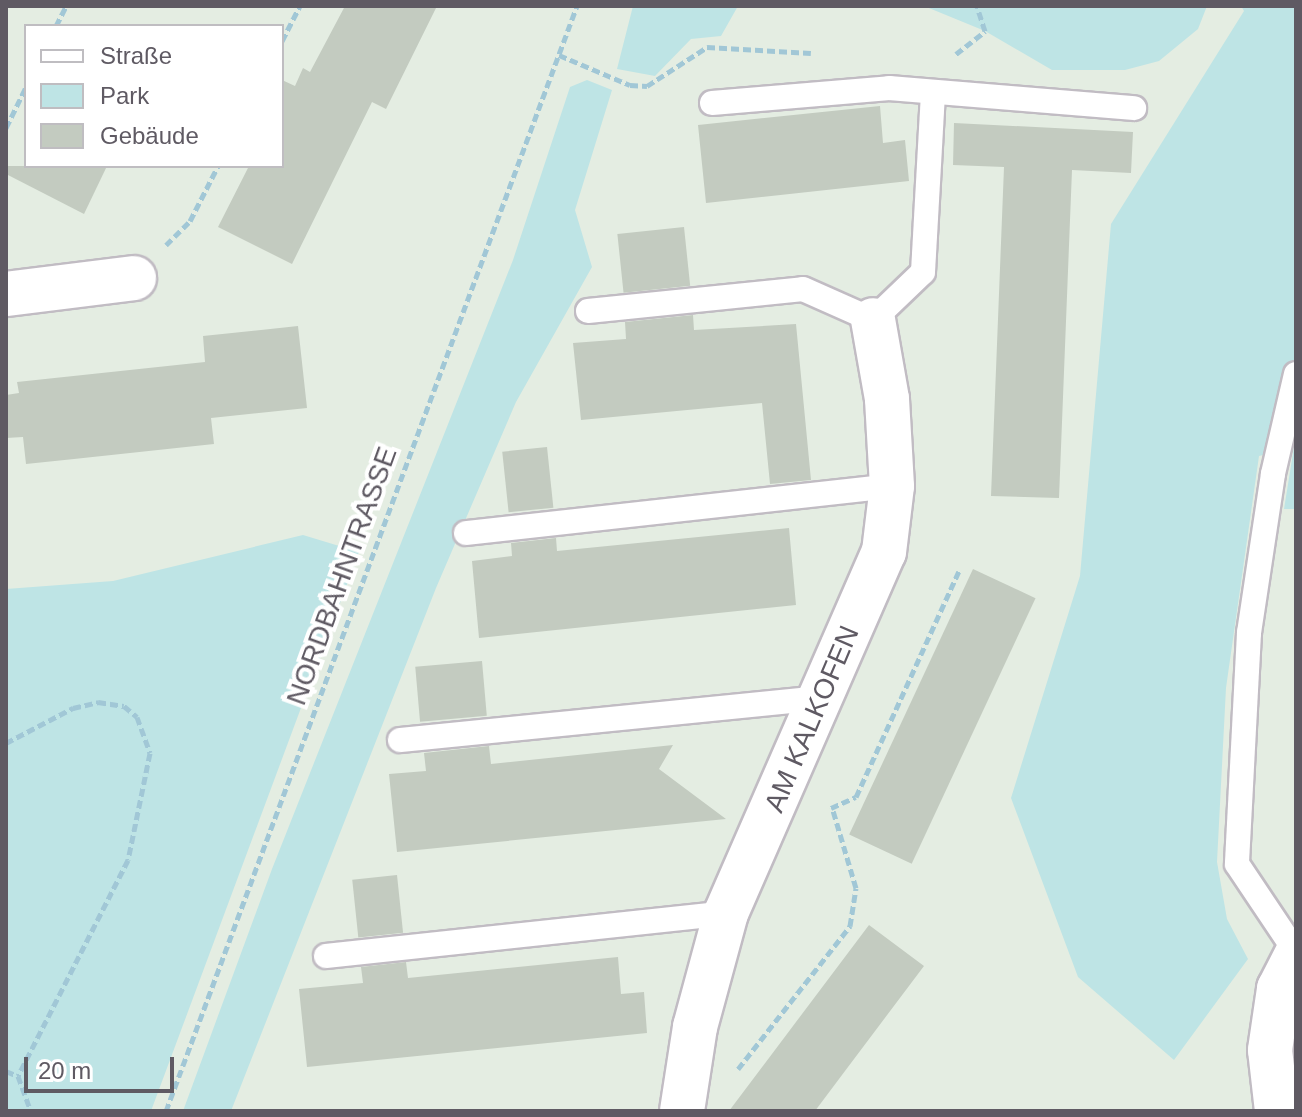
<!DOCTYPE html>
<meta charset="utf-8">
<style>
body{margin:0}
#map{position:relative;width:1302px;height:1117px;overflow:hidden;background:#e4ede2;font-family:Arial,sans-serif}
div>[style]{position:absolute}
.green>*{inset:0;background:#bee4e5}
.building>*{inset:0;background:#c3cbc0;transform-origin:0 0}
.path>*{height:5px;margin-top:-2.5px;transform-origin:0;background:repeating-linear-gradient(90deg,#a1c7d6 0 8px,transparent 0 12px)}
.roads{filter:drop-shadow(2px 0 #c1bcc3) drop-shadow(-2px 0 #c1bcc3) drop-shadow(0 2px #c1bcc3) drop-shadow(0 -2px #c1bcc3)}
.lane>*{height:24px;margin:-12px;padding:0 12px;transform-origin:12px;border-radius:12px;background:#fff}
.street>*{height:44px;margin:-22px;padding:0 22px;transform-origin:22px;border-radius:22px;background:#fff}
span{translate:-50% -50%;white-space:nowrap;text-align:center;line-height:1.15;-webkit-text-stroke:8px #fff;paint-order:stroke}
.street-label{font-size:28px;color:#5f5a63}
.frame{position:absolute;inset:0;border:8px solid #5f5a63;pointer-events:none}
.legend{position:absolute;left:24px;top:24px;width:260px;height:144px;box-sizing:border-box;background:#fff;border:2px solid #bfbdc1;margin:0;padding:10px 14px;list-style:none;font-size:24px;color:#5f5a63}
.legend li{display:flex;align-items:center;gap:16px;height:40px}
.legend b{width:40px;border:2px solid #bfbdc1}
.scale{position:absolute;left:24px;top:1057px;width:150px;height:36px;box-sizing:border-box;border:4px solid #5f5a63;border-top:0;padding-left:10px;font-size:24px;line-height:28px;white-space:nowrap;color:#5f5a63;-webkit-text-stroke:6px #fff;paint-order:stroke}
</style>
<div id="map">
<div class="green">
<div style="clip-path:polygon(633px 6px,738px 6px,721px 36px,691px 39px,655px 76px,617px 69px)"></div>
<div style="clip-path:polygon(924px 6px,1207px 6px,1198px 29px,1159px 61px,1125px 70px,1052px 70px,985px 31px)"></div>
<div style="clip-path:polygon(1241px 6px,1296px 6px,1296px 509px,1284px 509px,1294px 447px,1259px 456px,1226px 688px,1217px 862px,1227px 919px,1248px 959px,1174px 1060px,1078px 977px,1011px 798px,1080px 576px,1111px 224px,1244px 11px)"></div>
<div style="clip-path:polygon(587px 80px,612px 90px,575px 210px,592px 267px,516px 402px,436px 588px,231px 1111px,183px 1111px,272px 869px,513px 260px,570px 87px)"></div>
<div style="clip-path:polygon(303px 535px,359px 552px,151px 1111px,6px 1111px,6px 589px,113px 581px)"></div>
</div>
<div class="building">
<div style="clip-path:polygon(345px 6px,437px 6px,386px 109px,372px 102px,292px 264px,218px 227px,249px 166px,282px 166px,282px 80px,295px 86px,303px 68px,310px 72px)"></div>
<div style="clip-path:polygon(880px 106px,883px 143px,905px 140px,909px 181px,706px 203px,698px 125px)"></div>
<div style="clip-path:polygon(954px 123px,1133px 132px,1131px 173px,1072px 170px,1059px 498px,991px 496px,1004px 167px,953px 165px)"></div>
<div style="clip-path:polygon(6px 166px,107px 166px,84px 214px,6px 174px)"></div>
<div style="left:684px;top:227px;width:59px;height:67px;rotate:84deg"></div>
<div style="clip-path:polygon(693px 315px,694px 330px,796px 324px,811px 480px,770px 484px,762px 403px,581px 420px,573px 343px,626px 339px,625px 322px)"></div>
<div style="clip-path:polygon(298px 326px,307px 408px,211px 418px,214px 444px,74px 459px,26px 464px,23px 437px,6px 438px,6px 395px,19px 393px,17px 382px,205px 362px,203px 336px)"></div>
<div style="left:547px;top:447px;width:61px;height:45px;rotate:84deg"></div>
<div style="clip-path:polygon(789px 528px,796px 605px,479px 638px,472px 561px,512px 556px,511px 543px,556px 538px,557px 551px)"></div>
<div style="left:973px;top:569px;width:69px;height:293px;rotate:25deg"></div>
<div style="left:482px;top:661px;width:55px;height:67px;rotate:85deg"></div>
<div style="clip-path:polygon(673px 745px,659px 769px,726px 819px,397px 852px,389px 774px,426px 771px,424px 753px,489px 746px,491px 764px)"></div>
<div style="left:397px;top:875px;width:58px;height:45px;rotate:84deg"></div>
<div style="clip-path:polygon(869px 925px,924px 966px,848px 1067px,815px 1111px,729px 1111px)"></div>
<div style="clip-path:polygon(618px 957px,621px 994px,644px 992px,647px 1033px,307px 1067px,299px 989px,363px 983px,361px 967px,406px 962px,408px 978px)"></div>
</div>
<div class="path">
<div style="left:56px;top:26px;width:22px;rotate:-63deg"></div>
<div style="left:282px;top:41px;width:39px;rotate:-63deg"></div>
<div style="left:956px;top:54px;width:37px;rotate:-38deg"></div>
<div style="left:985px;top:31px;width:26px;rotate:-108deg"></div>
<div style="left:559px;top:55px;width:77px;rotate:22.9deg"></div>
<div style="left:630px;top:85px;width:17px;rotate:3deg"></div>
<div style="left:647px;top:86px;width:72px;rotate:-33deg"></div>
<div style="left:707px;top:47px;width:104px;rotate:3.3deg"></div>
<div style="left:6px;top:128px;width:46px;rotate:-64deg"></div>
<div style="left:166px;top:245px;width:34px;rotate:-45deg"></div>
<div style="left:190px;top:221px;width:62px;rotate:-63deg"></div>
<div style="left:6px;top:743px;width:76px;rotate:-27.6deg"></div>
<div style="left:73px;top:708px;width:26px;rotate:-13deg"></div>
<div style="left:98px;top:702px;width:26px;rotate:9deg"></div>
<div style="left:124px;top:706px;width:17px;rotate:40deg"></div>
<div style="left:137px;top:717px;width:38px;rotate:70deg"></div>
<div style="left:150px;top:753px;width:109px;rotate:101.6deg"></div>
<div style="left:128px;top:860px;width:242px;rotate:117deg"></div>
<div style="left:18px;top:1076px;width:37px;rotate:70deg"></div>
<div style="left:831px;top:808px;width:27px;rotate:-24deg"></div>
<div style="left:856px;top:797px;width:248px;rotate:-65.5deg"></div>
<div style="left:738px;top:1069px;width:182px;rotate:-51.9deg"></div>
<div style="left:850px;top:926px;width:38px;rotate:-81deg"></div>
<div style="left:856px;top:888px;width:84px;rotate:-106.5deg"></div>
<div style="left:6px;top:1071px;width:13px;rotate:23deg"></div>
<div style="left:166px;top:1111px;width:1179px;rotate:-69.6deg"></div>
</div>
<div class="roads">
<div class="lane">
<div style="left:712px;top:103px;width:178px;rotate:-4.8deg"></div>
<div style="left:889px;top:88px;width:246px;rotate:4.7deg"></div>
<div style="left:588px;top:311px;width:216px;rotate:-5.8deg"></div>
<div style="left:803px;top:289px;width:77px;rotate:23.9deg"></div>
<div style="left:873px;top:320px;width:69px;rotate:-43.8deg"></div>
<div style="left:923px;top:272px;width:179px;rotate:-86.8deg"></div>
<div style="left:1296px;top:374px;width:103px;rotate:103deg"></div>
<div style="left:1273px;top:474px;width:161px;rotate:98.6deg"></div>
<div style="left:1249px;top:633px;width:231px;rotate:93deg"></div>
<div style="left:1237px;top:864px;width:106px;rotate:56.2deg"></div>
<div style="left:466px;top:533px;width:429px;rotate:-6.3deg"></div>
<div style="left:400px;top:740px;width:421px;rotate:-5.7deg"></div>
<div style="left:326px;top:956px;width:402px;rotate:-6.1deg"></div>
</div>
<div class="street">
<div style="left:6px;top:294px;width:129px;rotate:-7.1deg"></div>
<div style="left:682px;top:1111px;width:85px;rotate:-81.2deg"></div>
<div style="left:695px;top:1027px;width:118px;rotate:-74.8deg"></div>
<div style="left:726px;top:913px;width:394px;rotate:-66.4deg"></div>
<div style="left:884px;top:552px;width:66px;rotate:-83.1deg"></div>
<div style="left:892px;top:486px;width:87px;rotate:-93.3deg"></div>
<div style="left:887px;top:399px;width:80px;rotate:-100deg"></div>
<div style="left:1277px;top:1111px;width:61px;rotate:-96.5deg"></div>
<div style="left:1270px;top:1050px;width:62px;rotate:-81.6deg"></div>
<div style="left:1279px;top:989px;width:38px;rotate:-63deg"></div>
</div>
</div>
<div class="street-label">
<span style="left:342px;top:576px;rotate:-70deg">NORDBAHNTRASSE</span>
<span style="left:812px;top:719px;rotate:-67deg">AM KALKOFEN</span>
</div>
<div class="frame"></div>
<ul class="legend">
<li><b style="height:10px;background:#fff"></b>Straße</li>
<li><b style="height:22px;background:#bee4e5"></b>Park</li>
<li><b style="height:22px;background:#c3cbc0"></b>Gebäude</li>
</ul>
<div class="scale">20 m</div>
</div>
